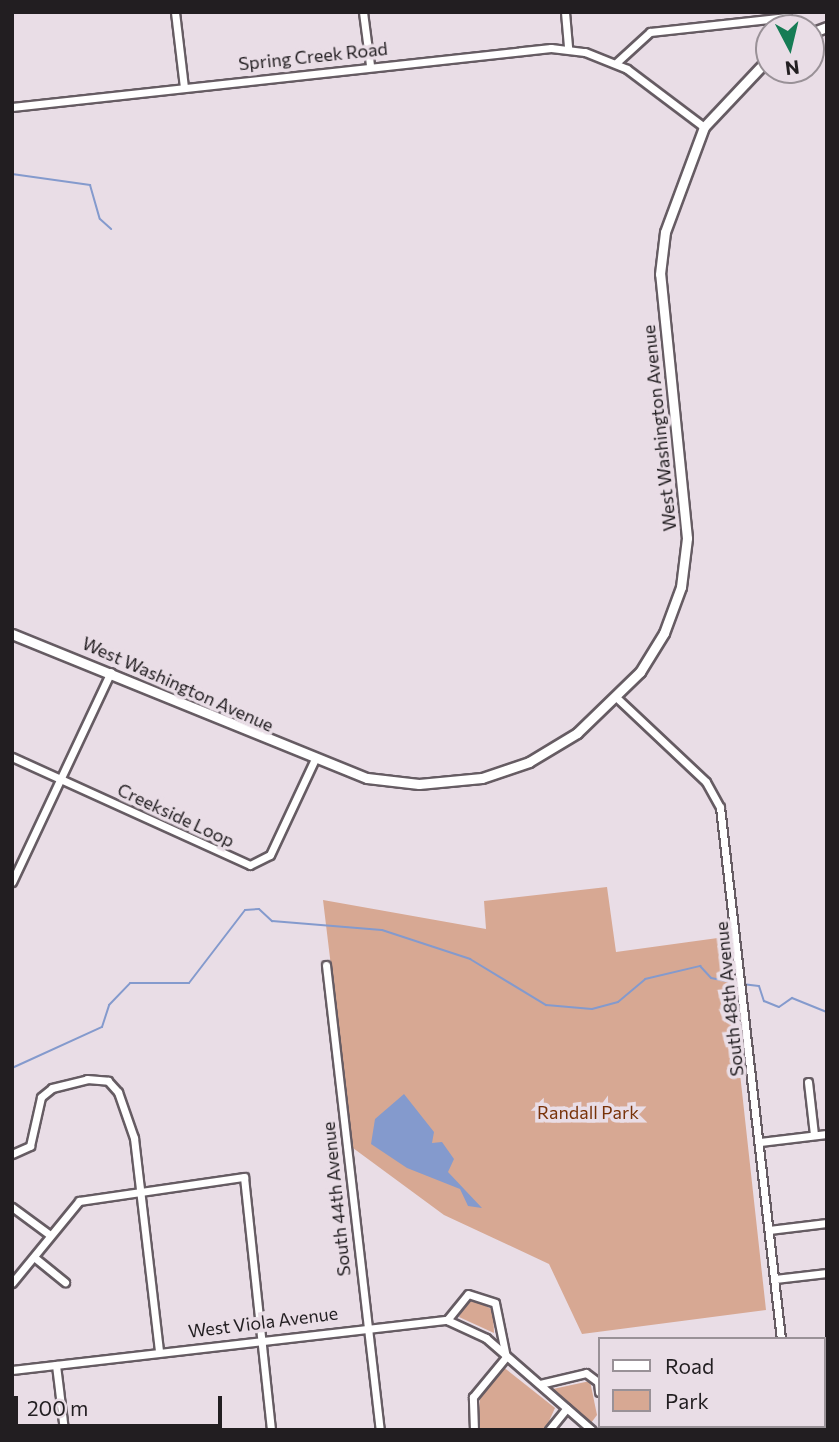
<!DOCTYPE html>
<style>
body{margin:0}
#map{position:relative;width:839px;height:1442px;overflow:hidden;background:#e9dde6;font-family:Commissioner,sans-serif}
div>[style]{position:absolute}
.green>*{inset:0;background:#d7a893}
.water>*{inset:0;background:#849acd}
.stream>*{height:2px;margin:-1px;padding:0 1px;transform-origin:1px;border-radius:1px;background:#849acd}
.roads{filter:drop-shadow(2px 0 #665c63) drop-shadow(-2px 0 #665c63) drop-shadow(0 2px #665c63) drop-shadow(0 -2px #665c63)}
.minor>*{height:7px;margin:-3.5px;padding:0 3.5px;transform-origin:3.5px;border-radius:3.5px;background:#fff}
.major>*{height:9px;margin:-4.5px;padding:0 4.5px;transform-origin:4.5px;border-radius:4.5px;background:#fff}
span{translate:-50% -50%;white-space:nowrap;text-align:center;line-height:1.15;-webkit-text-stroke:7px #e9dde6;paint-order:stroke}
.street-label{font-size:18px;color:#221e21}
.park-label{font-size:18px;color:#783209}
.frame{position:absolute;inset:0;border:14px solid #221e21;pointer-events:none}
.legend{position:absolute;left:598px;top:1337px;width:228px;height:91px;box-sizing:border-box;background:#e9dde6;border:2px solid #999197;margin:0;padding:9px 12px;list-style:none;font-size:21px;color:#221e21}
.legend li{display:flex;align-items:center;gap:14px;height:35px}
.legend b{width:35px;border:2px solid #999197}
.north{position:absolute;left:755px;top:14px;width:70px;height:70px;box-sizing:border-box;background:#e9dde6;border:2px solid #999197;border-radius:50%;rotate:173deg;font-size:19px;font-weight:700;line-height:28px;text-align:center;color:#221e21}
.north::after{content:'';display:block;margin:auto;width:24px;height:32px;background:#167c55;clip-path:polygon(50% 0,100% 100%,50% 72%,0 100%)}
.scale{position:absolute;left:14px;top:1396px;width:208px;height:32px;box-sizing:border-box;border:4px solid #221e21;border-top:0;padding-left:9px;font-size:21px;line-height:24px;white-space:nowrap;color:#221e21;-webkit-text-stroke:5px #e9dde6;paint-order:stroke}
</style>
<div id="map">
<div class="green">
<div style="clip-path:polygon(607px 887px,616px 952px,725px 937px,766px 1310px,582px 1334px,549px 1264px,444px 1215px,353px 1148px,323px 900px,486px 929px,484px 901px)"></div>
<div style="clip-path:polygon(475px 1300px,493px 1310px,494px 1333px,459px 1317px,466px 1302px)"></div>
<div style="clip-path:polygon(502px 1366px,555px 1408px,545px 1430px,478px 1430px,480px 1394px)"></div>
<div style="clip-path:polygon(590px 1381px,597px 1415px,591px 1423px,553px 1389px)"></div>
</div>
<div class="water">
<div style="clip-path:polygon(404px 1094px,434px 1132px,432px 1143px,442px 1142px,454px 1159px,448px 1172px,482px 1208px,468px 1206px,460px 1189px,407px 1168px,371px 1144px,375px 1119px)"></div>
</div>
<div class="stream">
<div style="left:12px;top:174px;width:79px;rotate:8deg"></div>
<div style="left:90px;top:185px;width:35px;rotate:74deg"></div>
<div style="left:100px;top:219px;width:15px;rotate:42deg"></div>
<div style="left:742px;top:984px;width:17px;rotate:7deg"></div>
<div style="left:759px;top:986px;width:16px;rotate:72deg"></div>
<div style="left:764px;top:1001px;width:16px;rotate:22deg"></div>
<div style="left:779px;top:1007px;width:16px;rotate:-35deg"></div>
<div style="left:792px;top:998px;width:38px;rotate:22deg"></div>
<div style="left:12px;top:1068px;width:99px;rotate:-24.5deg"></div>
<div style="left:102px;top:1027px;width:23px;rotate:-72deg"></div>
<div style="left:109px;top:1005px;width:30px;rotate:-46deg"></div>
<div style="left:130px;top:983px;width:59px"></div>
<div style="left:189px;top:983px;width:92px;rotate:-52.5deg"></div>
<div style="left:245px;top:910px;width:14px;rotate:-4deg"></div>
<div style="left:259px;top:909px;width:18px;rotate:43deg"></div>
<div style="left:272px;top:921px;width:110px;rotate:4.7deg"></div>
<div style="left:382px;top:930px;width:93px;rotate:18.2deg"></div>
<div style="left:470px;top:959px;width:89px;rotate:31.2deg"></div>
<div style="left:546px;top:1005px;width:46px;rotate:5deg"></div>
<div style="left:592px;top:1009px;width:27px;rotate:-15deg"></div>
<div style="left:618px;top:1002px;width:35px;rotate:-40deg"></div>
<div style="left:645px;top:979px;width:57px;rotate:-13.3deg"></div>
<div style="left:700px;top:966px;width:16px;rotate:47deg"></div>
<div style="left:711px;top:978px;width:25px;rotate:11deg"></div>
</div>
<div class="roads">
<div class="minor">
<div style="left:175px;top:12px;width:76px;rotate:83.2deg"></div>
<div style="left:363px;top:12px;width:53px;rotate:82.5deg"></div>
<div style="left:565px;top:12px;width:36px;rotate:85deg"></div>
<div style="left:616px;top:63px;width:46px;rotate:-42.4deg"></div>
<div style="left:650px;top:32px;width:138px;rotate:-6.2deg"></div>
<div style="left:12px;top:107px;width:542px;rotate:-6.25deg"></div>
<div style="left:551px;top:48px;width:34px;rotate:7deg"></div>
<div style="left:585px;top:52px;width:45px;rotate:22deg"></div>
<div style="left:627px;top:69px;width:96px;rotate:37deg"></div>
<div style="left:617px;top:698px;width:122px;rotate:43.3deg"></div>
<div style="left:706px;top:782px;width:29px;rotate:61deg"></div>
<div style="left:720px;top:807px;width:535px;rotate:83.46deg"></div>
<div style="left:12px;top:757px;width:261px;rotate:24.4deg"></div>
<div style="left:250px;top:865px;width:22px;rotate:-27deg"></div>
<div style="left:270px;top:855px;width:104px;rotate:-64.9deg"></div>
<div style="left:12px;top:882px;width:232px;rotate:-64.8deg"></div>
<div style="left:326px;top:965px;width:468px;rotate:83.4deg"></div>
<div style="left:808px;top:1082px;width:53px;rotate:83.5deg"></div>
<div style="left:760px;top:1142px;width:67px;rotate:-6.8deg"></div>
<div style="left:12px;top:1154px;width:20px;rotate:-24deg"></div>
<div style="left:30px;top:1146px;width:50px;rotate:-77.3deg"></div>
<div style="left:41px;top:1097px;width:14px;rotate:-39deg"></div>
<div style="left:52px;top:1088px;width:36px;rotate:-14deg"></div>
<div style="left:87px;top:1079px;width:21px;rotate:5deg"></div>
<div style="left:108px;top:1081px;width:15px;rotate:48deg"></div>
<div style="left:118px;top:1092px;width:49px;rotate:70.8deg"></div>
<div style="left:134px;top:1138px;width:213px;rotate:83.3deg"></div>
<div style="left:12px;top:1207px;width:47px;rotate:36.4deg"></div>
<div style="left:769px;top:1230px;width:58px;rotate:-6.9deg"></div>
<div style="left:34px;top:1257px;width:40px;rotate:39deg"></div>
<div style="left:775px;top:1279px;width:52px;rotate:-6.6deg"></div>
<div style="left:12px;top:1283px;width:106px;rotate:-50.7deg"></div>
<div style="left:79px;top:1201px;width:167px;rotate:-8.3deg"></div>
<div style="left:244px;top:1177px;width:254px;rotate:83.9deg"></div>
<div style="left:447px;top:1320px;width:33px;rotate:-51deg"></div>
<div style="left:468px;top:1294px;width:28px;rotate:18deg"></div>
<div style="left:495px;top:1303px;width:55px;rotate:78.5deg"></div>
<div style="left:56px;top:1365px;width:65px;rotate:83deg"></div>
<div style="left:12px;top:1370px;width:438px;rotate:-6.6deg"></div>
<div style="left:447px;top:1320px;width:43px;rotate:24.8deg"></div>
<div style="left:486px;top:1338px;width:140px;rotate:41deg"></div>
<div style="left:540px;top:1384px;width:47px;rotate:-13.4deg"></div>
<div style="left:586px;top:1373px;width:15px;rotate:37deg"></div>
<div style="left:598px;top:1382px;width:10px;rotate:84deg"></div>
<div style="left:603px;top:1426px;width:4px;rotate:90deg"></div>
<div style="left:790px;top:1426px;width:4px;rotate:76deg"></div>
<div style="left:474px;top:1430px;width:33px;rotate:-92deg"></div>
<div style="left:473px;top:1397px;width:52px;rotate:-50.5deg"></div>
<div style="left:549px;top:1430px;width:28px;rotate:-51deg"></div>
</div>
<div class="major">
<div style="left:811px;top:33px;width:17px;rotate:-21deg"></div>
<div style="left:12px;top:634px;width:383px;rotate:22.1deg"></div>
<div style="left:367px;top:778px;width:52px;rotate:6.6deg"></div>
<div style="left:419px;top:784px;width:63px;rotate:-5.4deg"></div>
<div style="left:482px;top:778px;width:50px;rotate:-18.8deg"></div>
<div style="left:529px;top:762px;width:56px;rotate:-31.1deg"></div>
<div style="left:577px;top:733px;width:88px;rotate:-44.1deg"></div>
<div style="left:640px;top:672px;width:46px;rotate:-58.4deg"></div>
<div style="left:664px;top:633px;width:49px;rotate:-69.7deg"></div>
<div style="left:681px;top:587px;width:49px;rotate:-83deg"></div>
<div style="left:687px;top:538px;width:265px;rotate:-95.8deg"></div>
<div style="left:660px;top:274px;width:42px;rotate:-83.2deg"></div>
<div style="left:665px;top:232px;width:112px;rotate:-69.6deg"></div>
<div style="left:704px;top:127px;width:95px;rotate:-46.7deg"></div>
</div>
</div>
<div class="street-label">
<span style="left:313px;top:56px;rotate:-6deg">Spring Creek Road</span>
<span style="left:659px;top:428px;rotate:-96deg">West Washington Avenue</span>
<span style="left:178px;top:684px;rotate:24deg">West Washington Avenue</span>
<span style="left:176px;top:815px;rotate:25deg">Creekside Loop</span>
<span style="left:729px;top:999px;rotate:-96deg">South 48th Avenue</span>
<span style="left:336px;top:1199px;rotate:-96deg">South 44th Avenue</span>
<span style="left:263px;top:1322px;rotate:-7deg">West Viola Avenue</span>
</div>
<div class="park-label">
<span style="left:588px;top:1112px">Randall Park</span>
</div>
<div class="frame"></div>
<ul class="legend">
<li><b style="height:9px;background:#fff"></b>Road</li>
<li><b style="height:19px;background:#d7a893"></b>Park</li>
</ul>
<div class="north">N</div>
<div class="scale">200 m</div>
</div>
